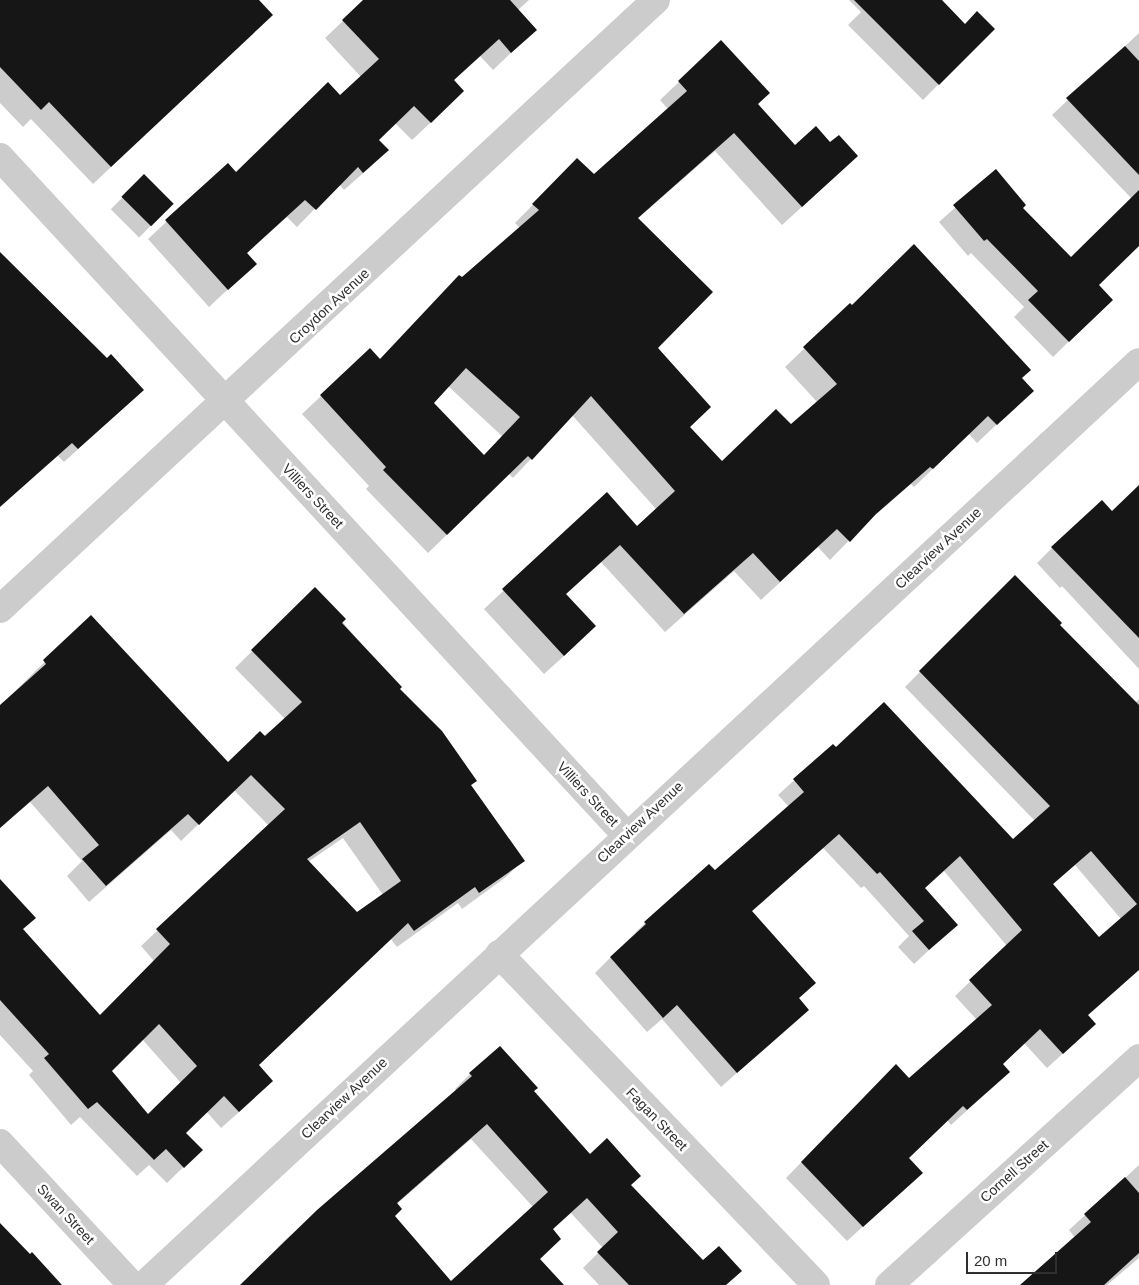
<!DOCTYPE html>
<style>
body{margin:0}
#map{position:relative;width:1139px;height:1285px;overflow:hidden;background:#fff;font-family:Arial,sans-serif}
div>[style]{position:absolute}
.shadow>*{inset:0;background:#0003;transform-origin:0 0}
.building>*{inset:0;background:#161616;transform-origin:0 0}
.minor>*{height:28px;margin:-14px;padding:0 14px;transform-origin:14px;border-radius:14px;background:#ccc}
span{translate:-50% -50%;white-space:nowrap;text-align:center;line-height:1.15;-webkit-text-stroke:5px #fff;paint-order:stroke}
.street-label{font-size:14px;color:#2f2f2f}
.scale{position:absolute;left:966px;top:1252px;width:91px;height:22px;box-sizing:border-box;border:2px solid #2f2f2f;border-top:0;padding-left:6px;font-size:15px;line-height:18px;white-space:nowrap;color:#2f2f2f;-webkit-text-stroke:4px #fff;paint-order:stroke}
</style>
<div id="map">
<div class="shadow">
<div style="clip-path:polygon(0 0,259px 0,254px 33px,93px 184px,31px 119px,23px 127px,0 103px)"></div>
<div style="clip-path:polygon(365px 0,529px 0,518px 10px,517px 47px,493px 70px,480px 56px,453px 81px,445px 109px,412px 140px,395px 123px,378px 140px,387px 150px,369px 168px,344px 190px,339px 184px,297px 227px,287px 217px,246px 254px,255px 264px,209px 307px,148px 239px,227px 165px,236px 174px,339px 97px,361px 77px,325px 38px)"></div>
<div style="clip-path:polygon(849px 0,940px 0,965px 25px,993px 29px,923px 100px,848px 25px,861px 12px)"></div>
<div style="clip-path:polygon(1139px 33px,1139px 244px,1097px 285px,1111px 300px,1053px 357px,1014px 317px,1024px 307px,971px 253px,968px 256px,939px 222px,996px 171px,1021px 208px,1071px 259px,1132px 199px,1052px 115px)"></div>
<div style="clip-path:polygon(evenodd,721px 42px,757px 104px,795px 147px,838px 174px,782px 225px,715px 151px,637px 219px,656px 348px,689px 428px,722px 463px,791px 426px,818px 403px,785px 367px,850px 305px,1021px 379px,1013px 409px,977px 443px,969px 434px,914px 487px,911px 484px,863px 526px,830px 560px,818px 547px,761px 600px,734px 571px,665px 632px,601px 562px,565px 595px,576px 645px,544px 674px,484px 609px,607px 494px,637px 527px,656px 509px,572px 415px,513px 478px,509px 474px,428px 553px,366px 489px,369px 486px,302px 414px,370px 350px,380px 361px,462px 279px,520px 228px,515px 223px,577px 160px,594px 176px,668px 109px,660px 100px,721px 42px,448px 386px,502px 436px,484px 456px,432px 403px,448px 386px)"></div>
<div style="left:144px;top:176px;width:40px;height:47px;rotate:45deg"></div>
<div style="clip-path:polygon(0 254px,106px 360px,128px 404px,64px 462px,58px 456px,0 504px)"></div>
<div style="clip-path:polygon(1139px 487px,1139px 669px,1062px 586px,1060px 588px,1037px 563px,1052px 548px,1112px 513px)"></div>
<div style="clip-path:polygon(evenodd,1015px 576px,1058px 625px,1135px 703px,1139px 699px,1139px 933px,1120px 987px,1087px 1016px,1079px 1039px,1047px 1068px,1024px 1043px,1002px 1064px,1009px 1072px,993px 1087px,951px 1125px,947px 1120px,908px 1158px,922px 1173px,847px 1241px,786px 1178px,880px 1081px,909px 1079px,977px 1020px,955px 996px,1007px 946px,944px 871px,924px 889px,956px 925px,914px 964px,898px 947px,909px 936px,864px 886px,861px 888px,823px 848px,751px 912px,814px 983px,798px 999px,808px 1010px,721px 1087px,662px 1019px,647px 1032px,595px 973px,645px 923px,714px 872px,789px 807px,778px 795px,833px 745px,1013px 841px,1035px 821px,905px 687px,1015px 576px,1075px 865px,1121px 919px,1099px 939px,1052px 885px,1075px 865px)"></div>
<div style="clip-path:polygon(evenodd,315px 589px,476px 781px,470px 786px,523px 860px,506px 877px,462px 909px,458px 903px,397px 947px,391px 939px,257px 1065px,255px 1098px,221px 1128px,206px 1111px,184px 1133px,201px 1150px,167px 1183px,149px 1165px,137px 1176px,80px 1117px,71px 1125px,29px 1075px,33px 1071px,0 1035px,0 895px,22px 930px,100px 1016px,154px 961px,141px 946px,269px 826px,234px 790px,181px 841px,171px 830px,89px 902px,67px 876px,82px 861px,30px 802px,0 828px,0 706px,91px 616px,228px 764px,285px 719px,235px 668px,315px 589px,343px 838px,383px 895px,357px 914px,308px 862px,343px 838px,315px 589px,142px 1039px,181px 1083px,148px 1115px,110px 1071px,142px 1039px)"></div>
<div style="clip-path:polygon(evenodd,470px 1074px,533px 1091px,590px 1155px,630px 1185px,726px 1285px,599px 1285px,583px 1268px,603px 1248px,571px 1213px,552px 1230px,539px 1260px,545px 1285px,241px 1285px,284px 1241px,457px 1091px,455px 1089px,470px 1074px,471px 1139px,533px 1207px,451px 1282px,393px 1216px,397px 1204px,471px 1139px)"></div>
<div style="clip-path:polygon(1139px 1165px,1139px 1258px,1107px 1285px,1023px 1285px,1075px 1238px,1069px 1230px)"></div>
</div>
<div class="building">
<div style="clip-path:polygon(0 0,259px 0,273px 15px,111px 167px,49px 102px,41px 110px,0 67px)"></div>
<div style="clip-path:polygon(363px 0,510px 0,537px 30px,511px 53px,499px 39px,454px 80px,464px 91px,431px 123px,414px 106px,379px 140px,389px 150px,363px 173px,358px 167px,316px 210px,305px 200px,247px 253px,257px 264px,228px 290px,165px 220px,228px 163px,236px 172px,328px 82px,340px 95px,379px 59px,342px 20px)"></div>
<div style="clip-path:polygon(854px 0,942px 0,965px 24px,977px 11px,995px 29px,939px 85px)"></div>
<div style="clip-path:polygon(evenodd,721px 40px,770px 93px,758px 104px,795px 145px,816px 126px,830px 142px,839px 135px,858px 156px,802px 207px,734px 133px,638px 218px,713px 292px,658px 348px,711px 407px,690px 427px,722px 461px,776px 409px,791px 424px,837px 384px,803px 347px,850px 303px,852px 305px,914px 244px,1031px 370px,1022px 378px,1034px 391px,997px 425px,988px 416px,933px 469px,930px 467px,876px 514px,850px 542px,837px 529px,780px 582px,753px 553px,684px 614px,620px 545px,566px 594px,596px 626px,564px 656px,502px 589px,607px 492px,637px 526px,675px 491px,591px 396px,532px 460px,528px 456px,447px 535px,383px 470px,386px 467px,320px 395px,370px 348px,380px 359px,459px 275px,462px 277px,539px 210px,532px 204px,577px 158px,594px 174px,687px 91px,678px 81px,721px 40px,466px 368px,520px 417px,484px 455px,434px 403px,466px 368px)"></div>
<div style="clip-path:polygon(1125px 46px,1139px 61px,1139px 175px,1066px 98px)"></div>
<div style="clip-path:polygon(996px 169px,1026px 205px,1023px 208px,1071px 257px,1139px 190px,1139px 246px,1099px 285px,1113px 300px,1069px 342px,1028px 300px,1038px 291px,987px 239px,984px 241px,953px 205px)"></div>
<div style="left:144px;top:174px;width:42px;height:32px;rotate:45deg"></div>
<div style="clip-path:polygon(0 252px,107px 358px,111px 354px,144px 390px,78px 449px,72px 443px,0 507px)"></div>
<div style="clip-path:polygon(1139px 485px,1139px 638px,1051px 547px,1102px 500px,1112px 511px)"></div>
<div style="clip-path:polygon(evenodd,1015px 575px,1062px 623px,1060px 625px,1139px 705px,1139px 970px,1088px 1015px,1096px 1024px,1063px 1054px,1040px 1029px,1003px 1064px,1010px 1072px,967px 1110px,963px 1106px,909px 1158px,923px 1173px,863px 1227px,801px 1162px,896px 1064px,909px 1078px,992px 1005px,969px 980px,1022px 930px,960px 856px,925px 888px,958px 925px,929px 950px,912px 931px,924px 921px,880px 872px,877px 874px,839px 834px,752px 911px,816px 983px,799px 998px,809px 1010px,737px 1073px,677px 1005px,663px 1018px,610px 957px,646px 924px,644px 922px,709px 864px,715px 870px,804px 792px,793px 779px,833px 744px,836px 747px,884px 702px,1013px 839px,1050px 806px,919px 671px,1015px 575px,1091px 851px,1137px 904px,1099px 937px,1053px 884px,1091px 851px)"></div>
<div style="clip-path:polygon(evenodd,315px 587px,346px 619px,342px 623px,402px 687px,400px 689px,442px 731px,477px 781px,471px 785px,525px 861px,479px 893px,475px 887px,414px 931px,408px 923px,259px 1065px,273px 1081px,239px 1112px,224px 1096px,186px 1133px,203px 1150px,184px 1168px,166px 1149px,154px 1160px,97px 1102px,88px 1109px,44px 1058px,49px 1054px,0 1000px,0 879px,36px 918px,23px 929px,100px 1015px,170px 944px,156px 929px,285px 809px,251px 775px,199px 825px,188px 814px,106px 886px,82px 859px,99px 845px,48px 786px,0 828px,0 705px,46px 664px,43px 660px,91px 615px,228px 762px,260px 731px,265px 736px,302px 702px,251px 650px,315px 587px,360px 822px,401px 881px,357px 912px,307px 859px,360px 822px,315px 587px,159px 1024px,197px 1066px,148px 1114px,112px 1071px,159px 1024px)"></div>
<div style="clip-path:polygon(evenodd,500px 1046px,538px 1088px,534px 1091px,590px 1154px,607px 1138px,641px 1176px,631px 1185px,703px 1260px,719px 1246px,742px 1271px,726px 1285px,629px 1285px,597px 1252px,618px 1232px,587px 1198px,553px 1229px,561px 1239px,540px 1259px,564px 1285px,240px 1285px,317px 1210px,472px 1076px,469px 1073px,500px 1046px,487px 1124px,548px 1192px,451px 1281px,395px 1216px,402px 1209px,397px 1203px,487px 1124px)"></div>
<div style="clip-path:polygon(1125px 1177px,1139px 1193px,1139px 1253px,1104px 1285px,1020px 1285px,1091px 1222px,1084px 1214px)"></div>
<div style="clip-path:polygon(0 1223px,30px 1254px,32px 1252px,62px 1285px,0 1285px)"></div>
</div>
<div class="minor">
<div style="left:0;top:157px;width:923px;rotate:47.28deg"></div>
<div style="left:0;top:609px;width:895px;rotate:-42.87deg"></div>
<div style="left:499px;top:954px;width:458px;rotate:46.2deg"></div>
<div style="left:0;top:1143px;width:194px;rotate:47.1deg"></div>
<div style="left:144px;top:1285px;width:1357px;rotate:-42.85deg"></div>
<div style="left:889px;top:1285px;width:338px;rotate:-42.2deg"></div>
</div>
<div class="street-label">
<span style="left:329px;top:306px;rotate:-43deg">Croydon Avenue</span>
<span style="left:313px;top:496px;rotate:47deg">Villiers Street</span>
<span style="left:938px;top:548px;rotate:-43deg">Clearview Avenue</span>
<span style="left:588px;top:794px;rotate:47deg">Villiers Street</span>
<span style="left:640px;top:822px;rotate:-43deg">Clearview Avenue</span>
<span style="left:344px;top:1098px;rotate:-43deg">Clearview Avenue</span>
<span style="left:657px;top:1119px;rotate:46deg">Fagan Street</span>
<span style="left:1014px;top:1171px;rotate:-42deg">Cornell Street</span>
<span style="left:66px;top:1214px;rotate:47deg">Swan Street</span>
</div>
<div class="scale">20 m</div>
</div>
